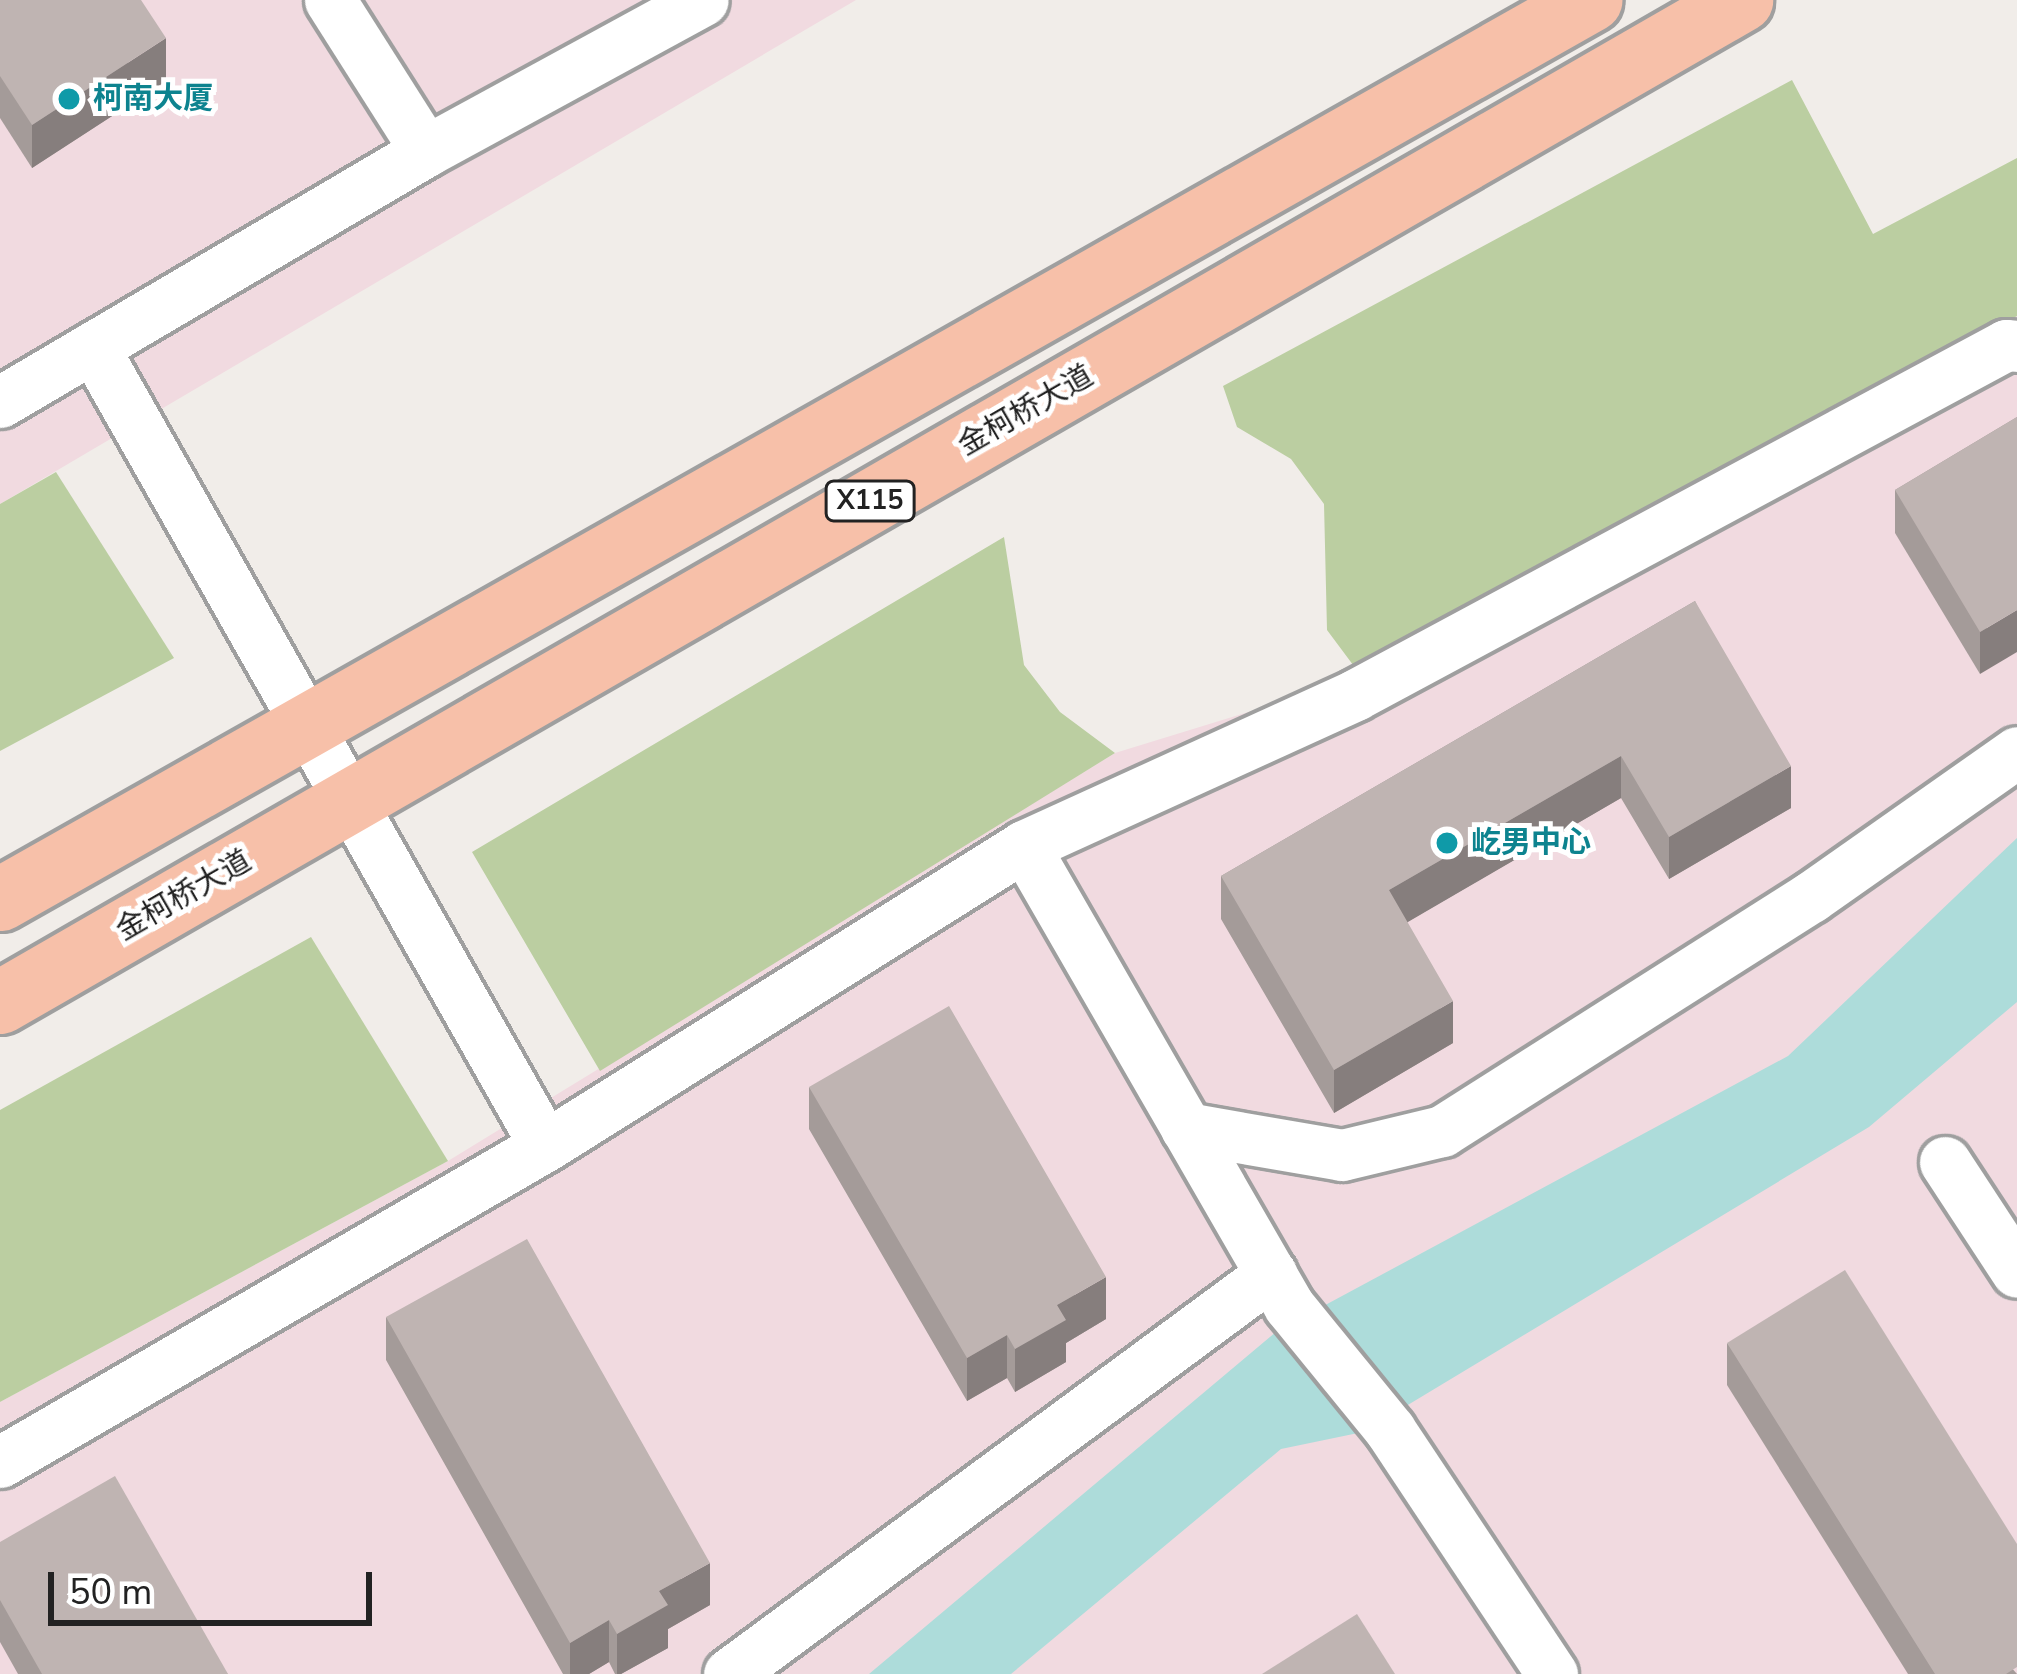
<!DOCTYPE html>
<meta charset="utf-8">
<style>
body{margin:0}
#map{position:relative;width:2017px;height:1674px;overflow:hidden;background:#f1ede9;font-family:"Nunito Sans","Noto Sans SC",sans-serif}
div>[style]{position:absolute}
.commercial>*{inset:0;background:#f1dae0}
.forest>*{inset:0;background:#bbcea1}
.water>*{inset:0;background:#addcda}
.roads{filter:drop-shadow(3px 0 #9f9f9f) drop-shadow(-3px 0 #9f9f9f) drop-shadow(0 3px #9f9f9f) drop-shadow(0 -3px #9f9f9f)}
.minor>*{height:51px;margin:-25.5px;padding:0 25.5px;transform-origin:25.5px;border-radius:25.5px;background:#fff}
.major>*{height:63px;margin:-31.5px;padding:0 31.5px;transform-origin:31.5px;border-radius:31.5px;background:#f7c0a9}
.wall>*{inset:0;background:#a49b99}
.shaded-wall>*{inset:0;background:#867e7d}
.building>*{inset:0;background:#bfb4b2}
.dots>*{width:33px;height:33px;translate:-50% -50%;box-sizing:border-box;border:6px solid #fff;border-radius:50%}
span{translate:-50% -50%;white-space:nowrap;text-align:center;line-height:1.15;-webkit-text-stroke:10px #fff;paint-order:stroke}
.shield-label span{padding:3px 9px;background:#fff;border:3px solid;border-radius:9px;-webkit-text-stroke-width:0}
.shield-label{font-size:27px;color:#222;font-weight:700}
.culture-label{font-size:30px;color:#0d838f;font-weight:700}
.left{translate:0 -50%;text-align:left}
.street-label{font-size:30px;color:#222}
.scale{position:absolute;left:48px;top:1572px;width:324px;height:54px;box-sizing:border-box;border:6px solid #222;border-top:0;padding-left:15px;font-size:36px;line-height:42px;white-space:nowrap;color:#222;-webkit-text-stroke:9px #fff;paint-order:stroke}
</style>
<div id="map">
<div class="commercial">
<div style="clip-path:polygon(0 0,856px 0,0 504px)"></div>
<div style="clip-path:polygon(2017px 316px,2017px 1674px,0 1674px,0 1402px,448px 1161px,1115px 753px,1362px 677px)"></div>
</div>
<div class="forest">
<div style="clip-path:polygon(1792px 80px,1873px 234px,2017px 158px,2017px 316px,1362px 677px,1327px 630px,1324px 504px,1291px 459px,1237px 427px,1223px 386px)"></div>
<div style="clip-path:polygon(56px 472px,174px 658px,0 751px,0 504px)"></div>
<div style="clip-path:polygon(1004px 537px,1024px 665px,1060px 712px,1115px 753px,600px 1071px,472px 852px)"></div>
<div style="clip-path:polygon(311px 937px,448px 1161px,0 1402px,0 1110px)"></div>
</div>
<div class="water">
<div style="clip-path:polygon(2017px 838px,2017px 1002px,1869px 1127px,1363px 1432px,1281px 1449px,1011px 1674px,869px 1674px,1277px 1331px,1788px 1056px)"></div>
</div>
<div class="roads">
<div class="minor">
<div style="left:330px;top:0;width:179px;rotate:57.6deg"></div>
<div style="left:93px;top:347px;width:918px;rotate:60.5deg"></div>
<div style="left:0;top:402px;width:494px;rotate:-30.5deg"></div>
<div style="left:426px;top:151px;width:315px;rotate:-28.6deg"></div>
<div style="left:1024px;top:846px;width:531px;rotate:60.05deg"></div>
<div style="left:1289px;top:1306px;width:160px;rotate:50.8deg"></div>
<div style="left:1390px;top:1430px;width:293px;rotate:56.4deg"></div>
<div style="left:1186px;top:1128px;width:158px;rotate:9.8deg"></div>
<div style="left:1342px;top:1155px;width:103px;rotate:-13.5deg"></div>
<div style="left:1442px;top:1131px;width:437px;rotate:-32.4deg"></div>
<div style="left:1811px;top:897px;width:252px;rotate:-35.1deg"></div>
<div style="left:1945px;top:1162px;width:131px;rotate:56.8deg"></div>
<div style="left:0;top:1462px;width:630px;rotate:-30.11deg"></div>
<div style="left:545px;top:1146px;width:565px;rotate:-32.06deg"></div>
<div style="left:1024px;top:846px;width:364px;rotate:-24.5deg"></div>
<div style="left:1355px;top:695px;width:739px;rotate:-28.26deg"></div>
<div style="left:2006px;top:345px;width:11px;rotate:5deg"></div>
<div style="left:729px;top:1674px;width:674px;rotate:-36.43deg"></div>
</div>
<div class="major">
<div style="left:0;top:899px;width:1827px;rotate:-29.48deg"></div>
<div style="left:0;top:1002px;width:2009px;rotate:-29.92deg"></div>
</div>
</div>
<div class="wall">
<div style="clip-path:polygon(0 0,166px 81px,32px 168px,0 118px)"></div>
<div style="clip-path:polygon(2017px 417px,1980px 674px,1895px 533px,1895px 490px)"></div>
<div style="clip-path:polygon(1695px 601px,1791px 808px,1669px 879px,1621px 798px,1407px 922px,1453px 1043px,1334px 1113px,1221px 919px,1221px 876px)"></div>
<div style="clip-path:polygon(809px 1087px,1106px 1319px,1066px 1343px,1066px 1362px,1015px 1392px,1007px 1378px,967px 1401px,809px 1129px)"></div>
<div style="clip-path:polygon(386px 1317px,710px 1605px,668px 1629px,668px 1648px,621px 1674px,615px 1674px,609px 1662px,589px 1674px,563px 1674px,386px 1360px)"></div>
<div style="clip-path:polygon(1727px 1343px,2017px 1674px,1908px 1674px,1727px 1385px)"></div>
<div style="clip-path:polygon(0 1542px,228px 1674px,18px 1674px,0 1642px)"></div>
</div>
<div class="shaded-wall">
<div style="clip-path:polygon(166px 38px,166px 81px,32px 168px,32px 125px)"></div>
<div style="clip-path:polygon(2017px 610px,2017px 652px,1980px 674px,1980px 632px)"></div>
<div style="clip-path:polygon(1621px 756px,1621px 798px,1389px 933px,1389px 890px)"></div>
<div style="clip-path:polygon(1791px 766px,1791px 808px,1669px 879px,1669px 837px)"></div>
<div style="clip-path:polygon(1453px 1001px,1453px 1043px,1334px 1113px,1334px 1070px)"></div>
<div style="clip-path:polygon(1106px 1277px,1106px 1319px,1066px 1343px,1066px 1362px,1015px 1392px,1015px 1349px,1057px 1305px)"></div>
<div style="clip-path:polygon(1007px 1335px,1007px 1378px,967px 1401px,967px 1358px)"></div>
<div style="clip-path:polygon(710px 1563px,710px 1605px,668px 1629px,668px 1648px,621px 1674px,617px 1674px,617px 1634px,659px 1591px)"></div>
<div style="clip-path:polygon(609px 1620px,609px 1662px,589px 1674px,570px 1674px,570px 1643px)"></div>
</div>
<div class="building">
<div style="clip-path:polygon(0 0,141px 0,166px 38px,32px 125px,0 76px)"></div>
<div style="clip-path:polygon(2017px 417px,2017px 610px,1980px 632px,1895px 490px)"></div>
<div style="clip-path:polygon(1695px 601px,1791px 766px,1669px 837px,1621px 756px,1389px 890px,1453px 1001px,1334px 1070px,1221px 876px)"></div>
<div style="clip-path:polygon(949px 1006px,1106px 1277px,1057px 1305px,1066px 1320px,1015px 1349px,1007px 1335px,967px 1358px,809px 1087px)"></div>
<div style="clip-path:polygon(527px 1239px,710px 1563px,659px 1591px,668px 1605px,617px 1634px,609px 1620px,570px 1643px,386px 1317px)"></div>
<div style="clip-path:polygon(1845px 1270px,2017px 1544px,2017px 1667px,2006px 1674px,1935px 1674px,1727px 1343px)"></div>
<div style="clip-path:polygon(115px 1476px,228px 1674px,42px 1674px,0 1600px,0 1542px)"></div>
<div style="clip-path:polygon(1357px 1614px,1395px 1674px,1262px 1674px)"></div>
</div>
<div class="dots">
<div style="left:69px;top:99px;background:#0f9aa8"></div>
<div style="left:1447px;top:843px;background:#0f9aa8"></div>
</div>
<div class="shield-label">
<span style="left:870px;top:501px">X115</span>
</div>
<div class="culture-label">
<span class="left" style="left:93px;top:99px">柯南大厦</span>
<span class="left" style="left:1471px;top:843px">屹男中心</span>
</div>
<div class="street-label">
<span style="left:1026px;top:411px;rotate:-30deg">金柯桥大道</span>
<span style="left:184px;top:896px;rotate:-30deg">金柯桥大道</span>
</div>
<div class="scale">50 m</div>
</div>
